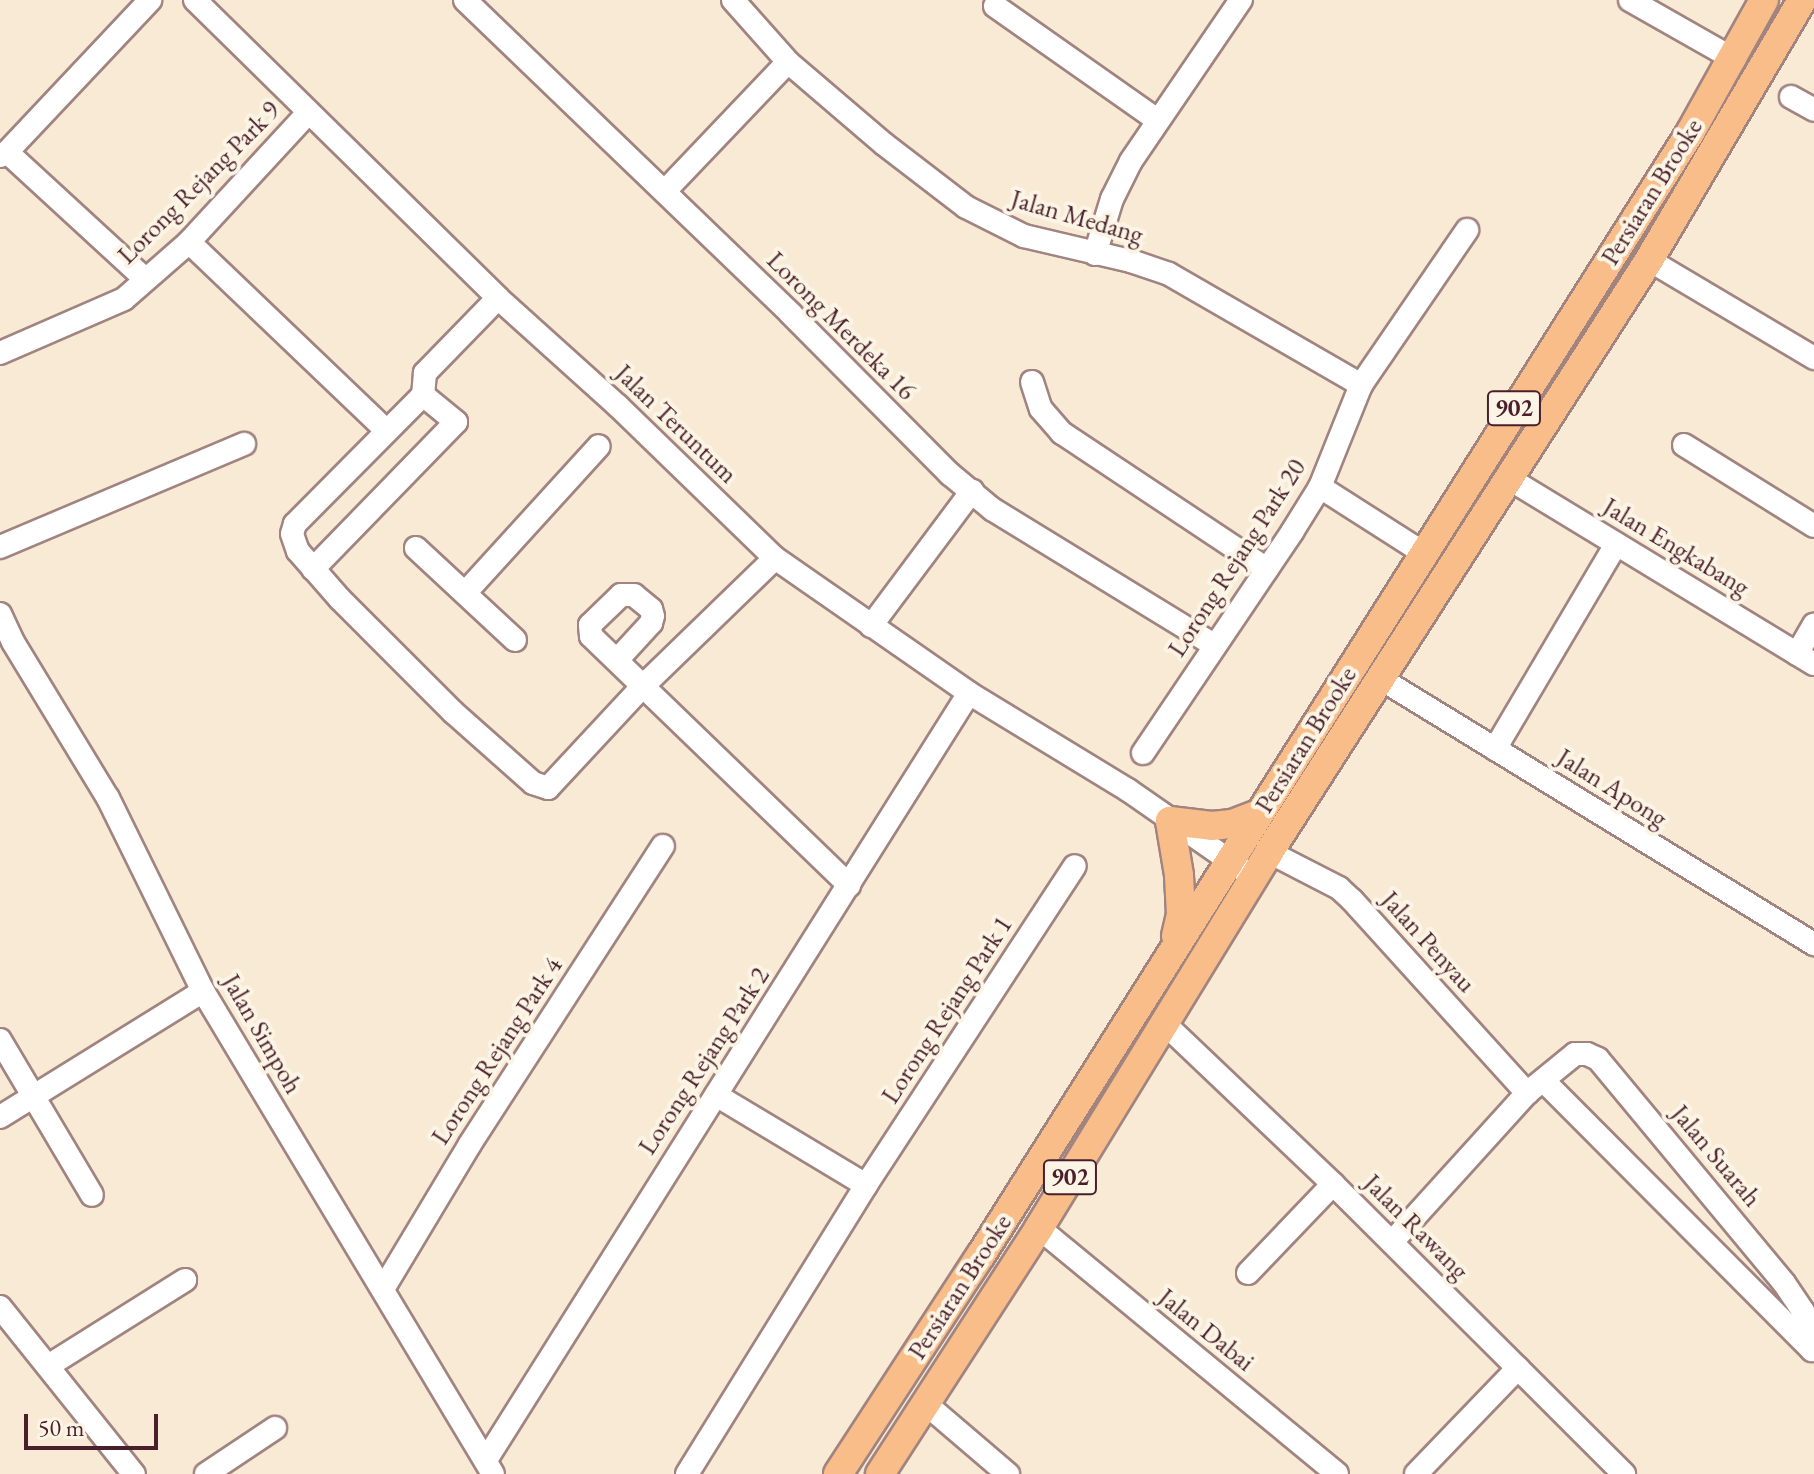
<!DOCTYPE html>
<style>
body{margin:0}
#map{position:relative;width:1814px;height:1474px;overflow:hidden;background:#f8ead4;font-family:"EB Garamond",serif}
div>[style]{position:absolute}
.roads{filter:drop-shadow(2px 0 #a18480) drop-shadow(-2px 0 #a18480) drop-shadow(0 2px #a18480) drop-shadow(0 -2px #a18480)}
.minor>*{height:22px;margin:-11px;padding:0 11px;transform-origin:11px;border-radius:11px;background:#fff}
.major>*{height:28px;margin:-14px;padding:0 14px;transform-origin:14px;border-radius:14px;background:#f8bd88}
span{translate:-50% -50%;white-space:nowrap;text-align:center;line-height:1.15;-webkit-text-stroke:8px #fcf5e5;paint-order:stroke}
.shield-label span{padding:2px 6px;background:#fcf5e5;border:2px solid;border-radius:6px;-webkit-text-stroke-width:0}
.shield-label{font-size:24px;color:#4a1f2b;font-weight:700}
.street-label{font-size:26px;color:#4a1f2b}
.scale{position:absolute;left:24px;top:1414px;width:134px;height:36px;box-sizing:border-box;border:4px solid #4a1f2b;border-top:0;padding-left:10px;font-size:24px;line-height:28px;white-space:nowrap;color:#4a1f2b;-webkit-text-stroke:6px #fcf5e5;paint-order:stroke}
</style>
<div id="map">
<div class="roads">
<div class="minor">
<div style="left:195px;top:0;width:425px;rotate:44.5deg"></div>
<div style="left:498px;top:298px;width:161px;rotate:42deg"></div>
<div style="left:618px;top:406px;width:219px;rotate:44.1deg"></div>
<div style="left:775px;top:558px;width:236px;rotate:34.8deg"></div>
<div style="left:969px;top:693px;width:186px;rotate:31.4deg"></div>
<div style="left:1128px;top:790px;width:140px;rotate:34.8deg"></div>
<div style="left:465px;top:0;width:453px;rotate:43.9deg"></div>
<div style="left:791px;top:314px;width:226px;rotate:45.2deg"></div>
<div style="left:950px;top:474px;width:55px;rotate:39.8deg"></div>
<div style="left:992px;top:509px;width:260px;rotate:31.5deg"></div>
<div style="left:733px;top:0;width:83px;rotate:48.4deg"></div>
<div style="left:788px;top:62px;width:126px;rotate:40.5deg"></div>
<div style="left:884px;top:144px;width:103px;rotate:37.5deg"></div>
<div style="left:966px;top:207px;width:65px;rotate:26.6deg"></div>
<div style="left:1024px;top:236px;width:110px;rotate:13.2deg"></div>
<div style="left:1131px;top:261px;width:40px;rotate:18.9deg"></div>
<div style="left:1169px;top:274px;width:222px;rotate:30deg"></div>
<div style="left:1630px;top:0;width:120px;rotate:29.6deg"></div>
<div style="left:995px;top:6px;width:197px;rotate:35.1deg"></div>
<div style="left:1791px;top:97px;width:26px;rotate:29deg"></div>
<div style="left:7px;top:152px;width:188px;rotate:42.6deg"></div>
<div style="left:0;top:156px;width:8px;rotate:-30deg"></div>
<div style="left:7px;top:152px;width:209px;rotate:-46.7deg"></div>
<div style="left:665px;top:191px;width:178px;rotate:-46.4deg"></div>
<div style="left:189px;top:242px;width:272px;rotate:43.7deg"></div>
<div style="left:1095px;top:254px;width:58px;rotate:-72.8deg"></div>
<div style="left:1112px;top:199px;width:42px;rotate:-63.4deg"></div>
<div style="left:1131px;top:161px;width:195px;rotate:-55.7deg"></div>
<div style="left:1649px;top:260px;width:192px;rotate:30.7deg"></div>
<div style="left:498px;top:298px;width:105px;rotate:134.2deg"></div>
<div style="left:425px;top:373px;width:22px;rotate:95deg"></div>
<div style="left:423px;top:395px;width:182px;rotate:134.8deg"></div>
<div style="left:295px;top:524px;width:10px;rotate:107deg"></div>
<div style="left:292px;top:534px;width:18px;rotate:71deg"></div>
<div style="left:298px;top:551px;width:64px;rotate:48.8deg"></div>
<div style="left:340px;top:599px;width:160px;rotate:45deg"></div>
<div style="left:453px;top:712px;width:107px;rotate:41.6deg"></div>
<div style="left:533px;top:783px;width:16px;rotate:18deg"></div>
<div style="left:548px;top:788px;width:138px;rotate:-47.1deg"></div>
<div style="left:642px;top:687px;width:185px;rotate:-44.1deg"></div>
<div style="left:0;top:353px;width:135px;rotate:-23.5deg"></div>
<div style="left:124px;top:299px;width:86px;rotate:-41.2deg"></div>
<div style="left:189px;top:242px;width:176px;rotate:-47.3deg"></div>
<div style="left:1032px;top:382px;width:28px;rotate:72deg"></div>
<div style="left:1041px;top:409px;width:32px;rotate:49deg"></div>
<div style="left:1062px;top:433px;width:246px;rotate:33.6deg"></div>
<div style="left:1684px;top:445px;width:153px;rotate:31.9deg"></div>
<div style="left:1508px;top:478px;width:358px;rotate:31.3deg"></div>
<div style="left:1320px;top:487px;width:121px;rotate:32.5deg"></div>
<div style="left:0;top:547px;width:265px;rotate:-22.9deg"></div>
<div style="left:416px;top:548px;width:135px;rotate:42.9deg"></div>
<div style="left:313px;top:569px;width:205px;rotate:-45.8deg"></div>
<div style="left:456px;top:422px;width:43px;rotate:-140.7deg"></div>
<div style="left:466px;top:592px;width:197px;rotate:-47.7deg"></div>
<div style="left:0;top:614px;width:31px;rotate:65deg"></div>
<div style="left:13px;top:642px;width:183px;rotate:58.7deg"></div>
<div style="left:108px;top:798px;width:215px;rotate:63.8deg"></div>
<div style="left:203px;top:991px;width:563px;rotate:59.02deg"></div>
<div style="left:871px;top:626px;width:169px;rotate:-53.2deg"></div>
<div style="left:1797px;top:654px;width:34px;rotate:-60deg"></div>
<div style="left:618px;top:659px;width:49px;rotate:-47.5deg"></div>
<div style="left:651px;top:623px;width:7px;rotate:-74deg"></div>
<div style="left:653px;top:616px;width:7px;rotate:-106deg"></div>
<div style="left:651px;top:609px;width:22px;rotate:-141deg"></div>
<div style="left:634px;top:595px;width:13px;rotate:180deg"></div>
<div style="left:621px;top:595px;width:43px;rotate:135.9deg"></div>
<div style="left:590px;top:625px;width:11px;rotate:85deg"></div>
<div style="left:591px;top:636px;width:359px;rotate:44deg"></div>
<div style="left:1381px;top:679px;width:508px;rotate:31.47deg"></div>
<div style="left:1495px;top:749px;width:238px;rotate:-59.4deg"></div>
<div style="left:1143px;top:753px;width:267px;rotate:-56deg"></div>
<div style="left:1292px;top:532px;width:53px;rotate:-58.1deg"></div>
<div style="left:1320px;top:487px;width:110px;rotate:-68.1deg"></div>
<div style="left:1361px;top:385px;width:188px;rotate:-55.6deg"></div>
<div style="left:1269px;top:852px;width:79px;rotate:27.2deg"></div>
<div style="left:1339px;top:888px;width:18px;rotate:43deg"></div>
<div style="left:1352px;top:900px;width:261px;rotate:47.8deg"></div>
<div style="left:1165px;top:1024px;width:232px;rotate:43.6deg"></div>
<div style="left:1333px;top:1184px;width:411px;rotate:44.9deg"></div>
<div style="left:0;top:1040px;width:180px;rotate:59.3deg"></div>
<div style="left:1544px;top:1081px;width:380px;rotate:45.1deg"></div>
<div style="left:716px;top:1095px;width:175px;rotate:31deg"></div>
<div style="left:0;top:1117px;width:239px;rotate:-31.8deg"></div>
<div style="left:1039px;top:1228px;width:386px;rotate:39.5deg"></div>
<div style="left:1392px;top:1242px;width:201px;rotate:-47.8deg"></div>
<div style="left:1527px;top:1093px;width:62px;rotate:-39.1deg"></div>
<div style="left:1575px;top:1054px;width:12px"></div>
<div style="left:1587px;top:1054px;width:12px;rotate:24deg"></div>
<div style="left:1598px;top:1059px;width:291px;rotate:50.3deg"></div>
<div style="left:1784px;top:1283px;width:34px;rotate:56deg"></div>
<div style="left:1803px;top:1311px;width:40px;rotate:77deg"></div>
<div style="left:1248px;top:1273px;width:123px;rotate:-46.3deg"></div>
<div style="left:383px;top:1289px;width:169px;rotate:-59deg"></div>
<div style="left:470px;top:1144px;width:355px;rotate:-57.1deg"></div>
<div style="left:0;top:1307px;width:214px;rotate:51.3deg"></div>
<div style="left:48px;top:1366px;width:162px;rotate:-32.1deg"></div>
<div style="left:926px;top:1404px;width:108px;rotate:40.5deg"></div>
<div style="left:486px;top:1460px;width:906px;rotate:-57.8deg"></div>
<div style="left:206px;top:1474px;width:83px;rotate:-33.7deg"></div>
<div style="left:687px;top:1474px;width:340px;rotate:-58.2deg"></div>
<div style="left:866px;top:1185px;width:381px;rotate:-56.8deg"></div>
<div style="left:1416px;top:1474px;width:147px;rotate:-46.1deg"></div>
</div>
<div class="major">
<div style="left:1176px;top:936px;width:22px;rotate:-77deg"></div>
<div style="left:1181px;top:915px;width:40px;rotate:-92.9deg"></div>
<div style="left:1179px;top:875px;width:55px;rotate:-99.5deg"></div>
<div style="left:1170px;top:821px;width:42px;rotate:6.8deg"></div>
<div style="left:1212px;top:826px;width:20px;rotate:-6deg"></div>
<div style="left:1232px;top:824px;width:30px;rotate:-21deg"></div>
<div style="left:838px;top:1474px;width:262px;rotate:-56.9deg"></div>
<div style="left:981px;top:1255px;width:1327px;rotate:-57.71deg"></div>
<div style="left:1690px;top:133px;width:152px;rotate:-60.9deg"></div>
<div style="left:880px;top:1474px;width:293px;rotate:-57.1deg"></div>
<div style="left:1039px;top:1228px;width:441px;rotate:-58.5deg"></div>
<div style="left:1269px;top:852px;width:703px;rotate:-57.3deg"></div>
<div style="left:1649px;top:260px;width:302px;rotate:-59.5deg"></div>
</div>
</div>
<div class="shield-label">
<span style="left:1514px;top:408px">902</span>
<span style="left:1070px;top:1177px">902</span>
</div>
<div class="street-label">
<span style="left:199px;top:183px;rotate:-45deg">Lorong Rejang Park 9</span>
<span style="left:1652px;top:192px;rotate:-58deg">Persiaran Brooke</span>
<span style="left:1077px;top:217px;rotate:16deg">Jalan Medang</span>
<span style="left:841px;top:326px;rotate:45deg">Lorong Merdeka 16</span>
<span style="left:676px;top:424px;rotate:44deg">Jalan Teruntum</span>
<span style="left:1676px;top:547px;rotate:31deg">Jalan Engkabang</span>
<span style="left:1237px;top:558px;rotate:-57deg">Lorong Rejang Park 20</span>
<span style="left:1306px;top:740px;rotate:-58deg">Persiaran Brooke</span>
<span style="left:1612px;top:788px;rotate:32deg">Jalan Apong</span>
<span style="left:1428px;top:942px;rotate:48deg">Jalan Penyau</span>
<span style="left:947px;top:1010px;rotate:-57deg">Lorong Rejang Park 1</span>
<span style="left:262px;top:1034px;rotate:60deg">Jalan Simpoh</span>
<span style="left:497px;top:1051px;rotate:-57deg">Lorong Rejang Park 4</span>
<span style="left:704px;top:1061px;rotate:-57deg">Lorong Rejang Park 2</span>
<span style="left:1716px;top:1156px;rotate:50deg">Jalan Suarah</span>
<span style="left:1416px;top:1227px;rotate:45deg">Jalan Rawang</span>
<span style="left:960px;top:1287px;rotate:-57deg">Persiaran Brooke</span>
<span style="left:1206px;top:1330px;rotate:39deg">Jalan Dabai</span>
</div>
<div class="scale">50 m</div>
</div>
